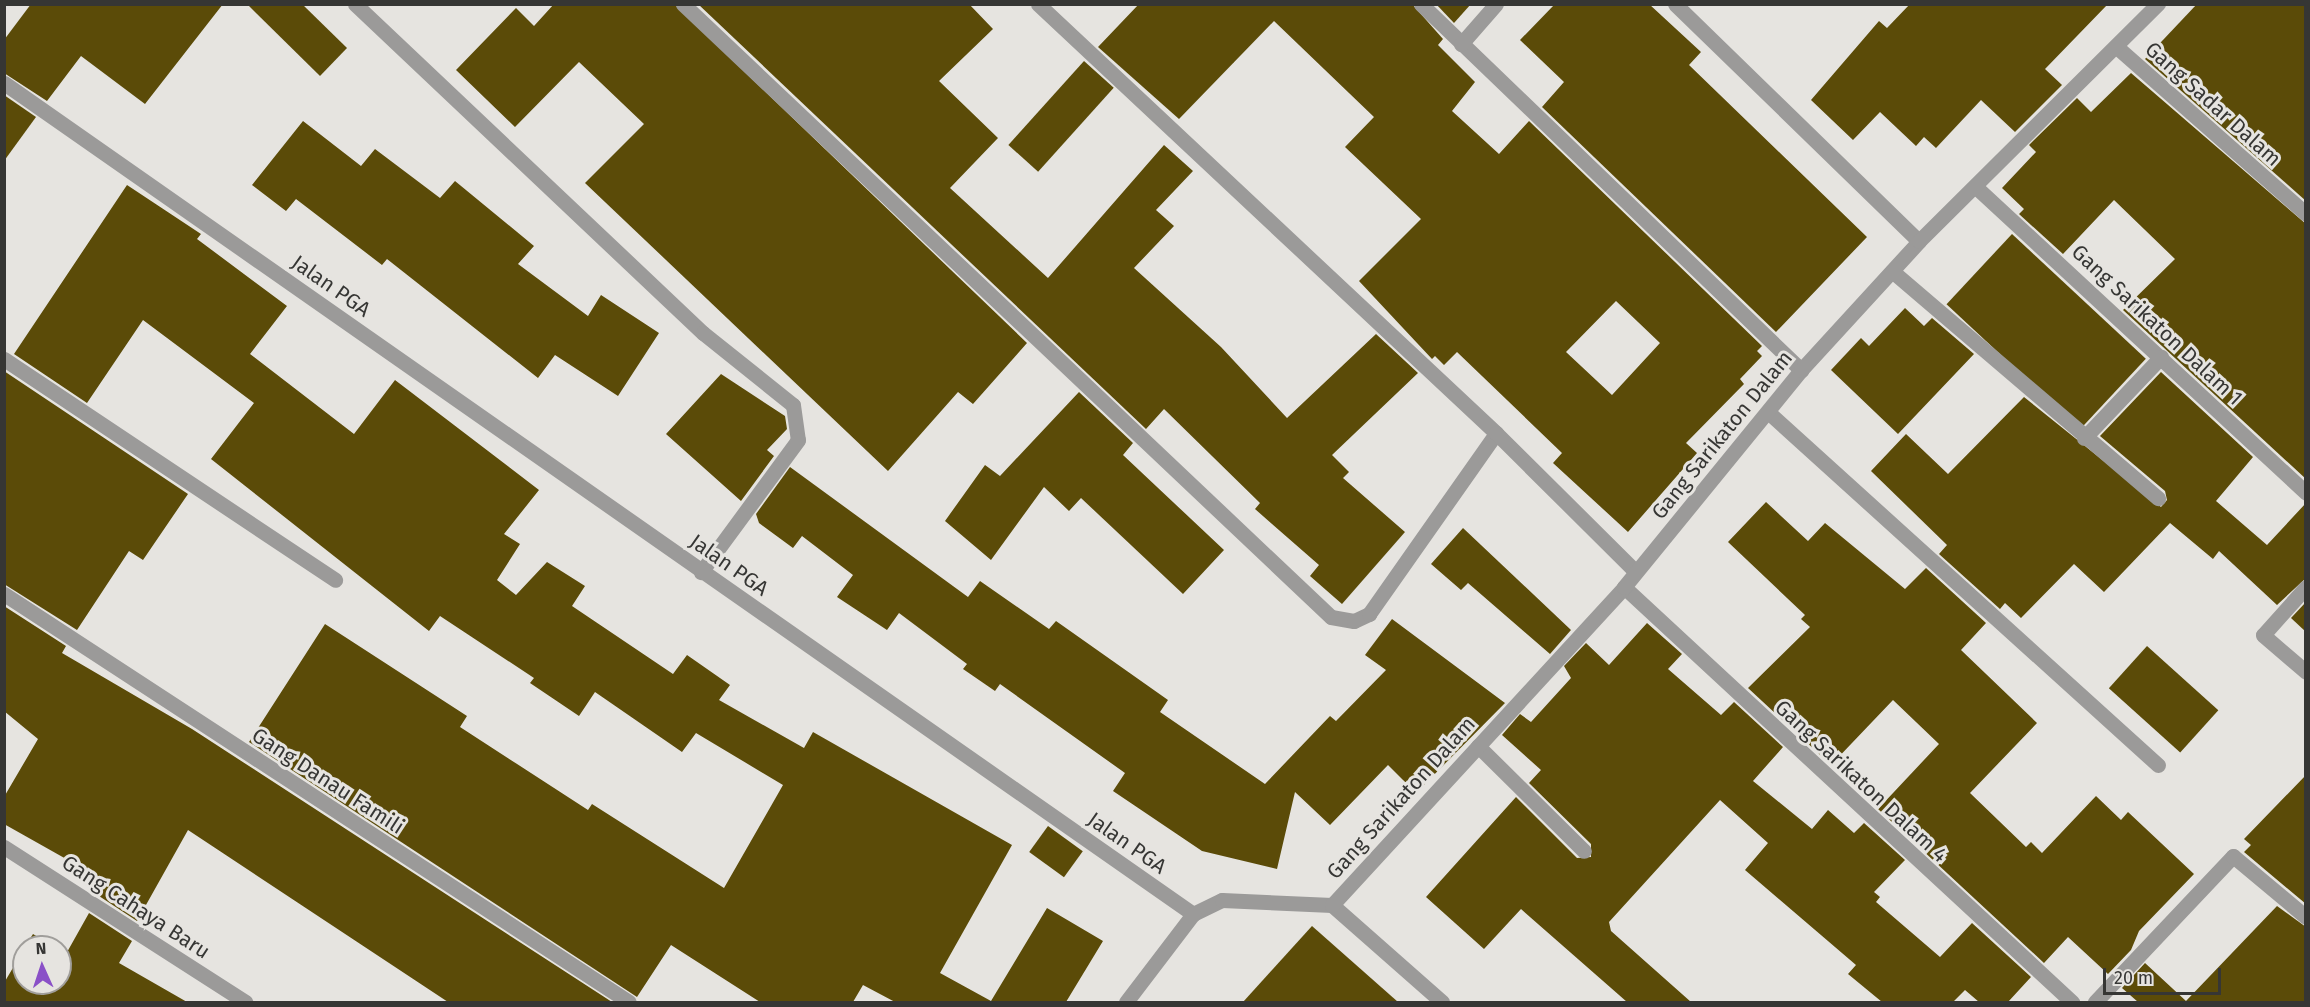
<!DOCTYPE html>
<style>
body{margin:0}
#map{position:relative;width:2310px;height:1007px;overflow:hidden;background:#e6e4e0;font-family:"Fira Sans",sans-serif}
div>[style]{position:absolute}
.building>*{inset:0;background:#5b4b08;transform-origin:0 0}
.minor>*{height:15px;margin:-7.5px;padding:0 7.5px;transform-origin:7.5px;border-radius:7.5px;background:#9b9a99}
span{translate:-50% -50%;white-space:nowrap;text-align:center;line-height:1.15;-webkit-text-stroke:6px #e6e4e0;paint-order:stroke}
.street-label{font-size:21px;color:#363634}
.frame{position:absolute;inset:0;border:6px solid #363634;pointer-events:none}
.north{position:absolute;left:12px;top:935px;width:60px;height:60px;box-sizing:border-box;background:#e6e4e0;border:2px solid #a09e9b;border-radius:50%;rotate:357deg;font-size:16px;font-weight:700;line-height:24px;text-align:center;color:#363634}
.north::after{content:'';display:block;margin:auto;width:21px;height:27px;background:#8a50c7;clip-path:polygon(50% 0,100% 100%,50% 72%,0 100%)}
.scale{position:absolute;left:2103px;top:968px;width:118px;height:27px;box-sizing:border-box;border:3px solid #363634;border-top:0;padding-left:8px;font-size:18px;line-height:21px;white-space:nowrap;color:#363634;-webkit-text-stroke:4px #e6e4e0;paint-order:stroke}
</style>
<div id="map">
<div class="building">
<div style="clip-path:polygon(31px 4px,223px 4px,145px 104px,81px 56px,47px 101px,4px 73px,4px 40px)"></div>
<div style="clip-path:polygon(247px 4px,302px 4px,347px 48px,320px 76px)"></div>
<div style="clip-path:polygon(554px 4px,674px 4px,1027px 343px,973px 404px,958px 392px,888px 471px,585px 183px,644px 124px,579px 62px,515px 127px,456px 70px,516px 8px,534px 26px)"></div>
<div style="clip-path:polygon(698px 4px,969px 4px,993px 29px,939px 81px,998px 138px,950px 188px,1048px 278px,1164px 145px,1193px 171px,1156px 210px,1174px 226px,1134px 268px,1221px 347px,1287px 418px,1376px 334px,1418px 373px,1332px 455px,1349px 472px,1343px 478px,1405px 532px,1342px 604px,1310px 576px,1319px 565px,1255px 509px,1260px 503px,1164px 409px,1146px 429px)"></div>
<div style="clip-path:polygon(evenodd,1139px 4px,1412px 4px,1443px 39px,1438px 45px,1475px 82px,1452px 111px,1499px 154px,1529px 121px,1762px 346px,1757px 351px,1762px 356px,1740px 379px,1744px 384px,1686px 443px,1697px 453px,1628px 532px,1553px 463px,1562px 453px,1457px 352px,1444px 365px,1435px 356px,1432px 359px,1359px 281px,1421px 219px,1345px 147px,1374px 117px,1274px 21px,1179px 119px,1098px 47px,1139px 4px,1616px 301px,1660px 343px,1612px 395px,1566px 352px,1616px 301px)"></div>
<div style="clip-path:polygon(1436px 4px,1471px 4px,1454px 23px)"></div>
<div style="clip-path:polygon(1555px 4px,1649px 4px,1701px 52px,1689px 65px,1867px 237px,1776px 332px,1542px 107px,1564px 82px,1520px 40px)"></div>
<div style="clip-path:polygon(1910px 4px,2108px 4px,2045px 69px,2062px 85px,2015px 132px,1981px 100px,1936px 148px,1924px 137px,1916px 146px,1880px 112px,1853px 140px,1811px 100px,1879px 21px,1887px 28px)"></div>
<div style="clip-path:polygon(2197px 4px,2306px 4px,2306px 201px,2145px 59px)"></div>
<div style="left:1084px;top:61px;width:40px;height:113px;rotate:42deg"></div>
<div style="clip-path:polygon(2131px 73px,2306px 224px,2306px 479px,2123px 310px,2175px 259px,2114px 200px,2063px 254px,2019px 214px,2024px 209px,2002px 188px,2036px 152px,2029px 145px,2077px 98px,2091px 112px)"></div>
<div style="clip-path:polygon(4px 95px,36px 117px,4px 161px)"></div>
<div style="clip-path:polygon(303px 121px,361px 166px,375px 149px,440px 198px,455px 181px,534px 246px,518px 264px,588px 316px,601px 295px,659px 333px,618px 396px,555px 355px,538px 378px,387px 259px,382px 265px,296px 199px,286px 211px,252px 185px)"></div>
<div style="clip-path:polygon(127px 185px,201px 234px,197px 239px,287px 306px,250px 354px,354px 434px,395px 380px,539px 490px,504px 534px,520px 544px,497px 580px,516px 595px,547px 562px,585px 586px,572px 606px,673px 674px,687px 655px,730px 685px,719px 700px,804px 748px,813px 732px,1012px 845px,940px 973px,991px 1001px,1047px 908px,1103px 941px,1066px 1002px,895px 1002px,863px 985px,853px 1002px,760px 1002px,671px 945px,637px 997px,249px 742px,325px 624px,467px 716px,460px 727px,588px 810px,592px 804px,724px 888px,783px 785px,696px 733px,682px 752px,595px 692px,579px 716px,530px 683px,534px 678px,440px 616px,429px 631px,211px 459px,254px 403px,143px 320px,87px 403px,14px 354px)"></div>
<div style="left:2012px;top:234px;width:183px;height:96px;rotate:43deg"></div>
<div style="clip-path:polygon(1905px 308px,1924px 326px,1932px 318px,1974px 354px,1898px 434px,1831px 370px,1861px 338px,1869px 346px)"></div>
<div style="clip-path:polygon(4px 371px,188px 494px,143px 560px,129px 551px,77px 630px,4px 584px)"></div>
<div style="clip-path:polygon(2161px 372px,2253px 457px,2216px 501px,2267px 545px,2306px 503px,2306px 578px,2277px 605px,2219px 551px,2213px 559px,2170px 523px,2104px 592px,2074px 564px,2021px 618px,2005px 603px,2000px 609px,1939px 554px,1947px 545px,1871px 471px,1906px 434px,1948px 474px,2024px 397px,2161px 507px,2167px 500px,2165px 491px,2100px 436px)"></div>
<div style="clip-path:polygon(721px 374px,785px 416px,787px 429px,767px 450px,774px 456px,741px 501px,666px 434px)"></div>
<div style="clip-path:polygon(1079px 392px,1133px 443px,1123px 455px,1224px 550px,1183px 594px,1081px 498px,1069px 511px,1044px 487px,991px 560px,945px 521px,985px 465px,1000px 476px)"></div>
<div style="clip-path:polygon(790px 467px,968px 597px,980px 581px,1049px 629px,1056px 621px,1168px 700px,1160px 712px,1265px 784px,1330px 716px,1336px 721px,1386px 670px,1365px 655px,1392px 619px,1505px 703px,1416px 793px,1388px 765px,1330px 825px,1295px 792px,1277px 869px,1202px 851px,1113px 791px,1125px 773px,1000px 684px,995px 691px,963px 669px,967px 664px,899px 613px,887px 630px,837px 597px,853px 575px,802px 536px,793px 548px,759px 523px,756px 514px)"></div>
<div style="clip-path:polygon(1766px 502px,1808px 541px,1825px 523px,1905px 589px,1926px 568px,1986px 623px,1961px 650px,2037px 723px,1970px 793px,2026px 847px,2031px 842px,2042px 853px,2096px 796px,2121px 820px,2128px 812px,2194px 874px,2139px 931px,2131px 950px,2108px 974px,2068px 937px,2044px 963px,1878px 809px,1939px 744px,1893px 700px,1831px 765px,1748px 688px,1810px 627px,1801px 619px,1805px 615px,1728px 542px)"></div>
<div style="clip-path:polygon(1463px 528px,1571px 630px,1550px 654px,1468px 583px,1461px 590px,1431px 564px)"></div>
<div style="clip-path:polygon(2306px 602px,2306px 632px,2291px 618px)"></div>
<div style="clip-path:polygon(4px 606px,66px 646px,62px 653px,192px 729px,612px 1002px,448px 1002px,188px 830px,137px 921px,99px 896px,107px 882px,4px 824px,4px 797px,38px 739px,4px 711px)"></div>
<div style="clip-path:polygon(1647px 623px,1682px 654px,1668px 669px,1721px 715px,1734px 702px,1783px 747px,1753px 781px,1812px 829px,1828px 810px,1854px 833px,1864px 823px,1905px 860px,1874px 892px,1880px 897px,1876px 902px,1940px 957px,1972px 923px,2031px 977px,2008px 1002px,1979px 1002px,1965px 990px,1953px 1002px,1882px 1002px,1848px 974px,1856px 965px,1745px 870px,1768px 843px,1720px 800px,1609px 922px,1611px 931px,1691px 1002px,1627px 1002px,1521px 909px,1484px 949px,1426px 897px,1516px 797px,1577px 858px,1591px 857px,1591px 844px,1529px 783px,1541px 770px,1502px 735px,1520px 714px,1531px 722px,1571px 678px,1564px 666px,1586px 643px,1609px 665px)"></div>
<div style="left:2147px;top:646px;width:96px;height:57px;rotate:42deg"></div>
<div style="clip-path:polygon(2306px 775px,2306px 904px,2244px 852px,2251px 845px,2244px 839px)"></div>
<div style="left:1048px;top:826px;width:43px;height:32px;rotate:36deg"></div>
<div style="clip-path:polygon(2277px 906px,2306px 927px,2306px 1002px,2138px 1002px,2122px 988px,2145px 963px,2186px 1001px)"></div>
<div style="clip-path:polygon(89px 913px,132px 941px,119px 963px,187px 1002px,4px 1002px,4px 983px,24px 949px,24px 983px,60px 983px,60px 950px,66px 954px)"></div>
<div style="clip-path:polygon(1312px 926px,1398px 1002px,1243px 1002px)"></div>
<div style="clip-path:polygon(33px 934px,54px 947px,25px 947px)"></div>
</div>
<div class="minor">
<div style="left:355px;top:4px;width:479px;rotate:43.4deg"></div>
<div style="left:703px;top:333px;width:115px;rotate:38.7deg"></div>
<div style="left:793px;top:405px;width:35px;rotate:82deg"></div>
<div style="left:798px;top:440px;width:164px;rotate:126.3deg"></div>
<div style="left:683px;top:4px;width:892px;rotate:43.41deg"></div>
<div style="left:1331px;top:617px;width:23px;rotate:10deg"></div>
<div style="left:1354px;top:621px;width:17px;rotate:-25deg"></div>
<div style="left:1369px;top:614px;width:221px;rotate:-54.9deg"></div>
<div style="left:1038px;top:4px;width:628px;rotate:43.13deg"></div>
<div style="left:1496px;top:433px;width:197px;rotate:44.8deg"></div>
<div style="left:1421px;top:4px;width:528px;rotate:43.92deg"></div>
<div style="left:1675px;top:4px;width:340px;rotate:44.2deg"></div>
<div style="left:1461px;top:44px;width:53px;rotate:-48.8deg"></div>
<div style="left:2119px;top:49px;width:249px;rotate:41.4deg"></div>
<div style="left:4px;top:83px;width:1451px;rotate:34.95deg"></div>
<div style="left:1193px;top:914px;width:32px;rotate:-26deg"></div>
<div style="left:1222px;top:900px;width:110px;rotate:2.6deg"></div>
<div style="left:1332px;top:905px;width:147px;rotate:41.4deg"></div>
<div style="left:1978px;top:189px;width:447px;rotate:42.8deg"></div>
<div style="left:1892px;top:271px;width:350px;rotate:40.5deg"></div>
<div style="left:4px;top:359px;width:398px;rotate:33.7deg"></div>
<div style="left:1768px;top:412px;width:526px;rotate:42.15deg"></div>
<div style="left:2084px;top:438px;width:112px;rotate:-46.5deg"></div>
<div style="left:1624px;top:587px;width:611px;rotate:42.81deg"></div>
<div style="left:2306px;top:587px;width:64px;rotate:131.9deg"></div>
<div style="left:2263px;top:635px;width:57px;rotate:40.7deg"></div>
<div style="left:4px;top:594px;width:746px;rotate:33.14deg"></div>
<div style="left:1478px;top:746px;width:149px;rotate:44.7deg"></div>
<div style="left:4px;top:847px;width:287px;rotate:32.7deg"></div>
<div style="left:1332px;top:905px;width:432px;rotate:-47.4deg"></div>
<div style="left:1624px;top:587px;width:280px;rotate:-50.8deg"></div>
<div style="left:1801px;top:370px;width:175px;rotate:-47.5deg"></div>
<div style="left:1919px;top:241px;width:337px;rotate:-44.8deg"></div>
<div style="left:1126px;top:1002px;width:111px;rotate:-52.7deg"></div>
<div style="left:2095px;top:1002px;width:201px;rotate:-46.6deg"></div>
<div style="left:2233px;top:856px;width:95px;rotate:39.9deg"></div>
</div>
<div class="street-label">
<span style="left:2213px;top:104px;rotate:42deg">Gang Sadar Dalam</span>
<span style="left:331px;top:286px;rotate:35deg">Jalan PGA</span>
<span style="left:2157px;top:325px;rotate:43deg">Gang Sarikaton Dalam 1</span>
<span style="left:1722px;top:435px;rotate:-51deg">Gang Sarikaton Dalam</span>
<span style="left:729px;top:565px;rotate:35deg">Jalan PGA</span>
<span style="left:328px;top:781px;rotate:33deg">Gang Danau Famili</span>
<span style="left:1861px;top:781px;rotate:43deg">Gang Sarikaton Dalam 4</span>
<span style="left:1401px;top:798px;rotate:-48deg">Gang Sarikaton Dalam</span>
<span style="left:1127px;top:843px;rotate:35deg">Jalan PGA</span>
<span style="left:136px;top:907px;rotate:33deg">Gang Cahaya Baru</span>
</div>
<div class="frame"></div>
<div class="north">N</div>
<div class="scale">20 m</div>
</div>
